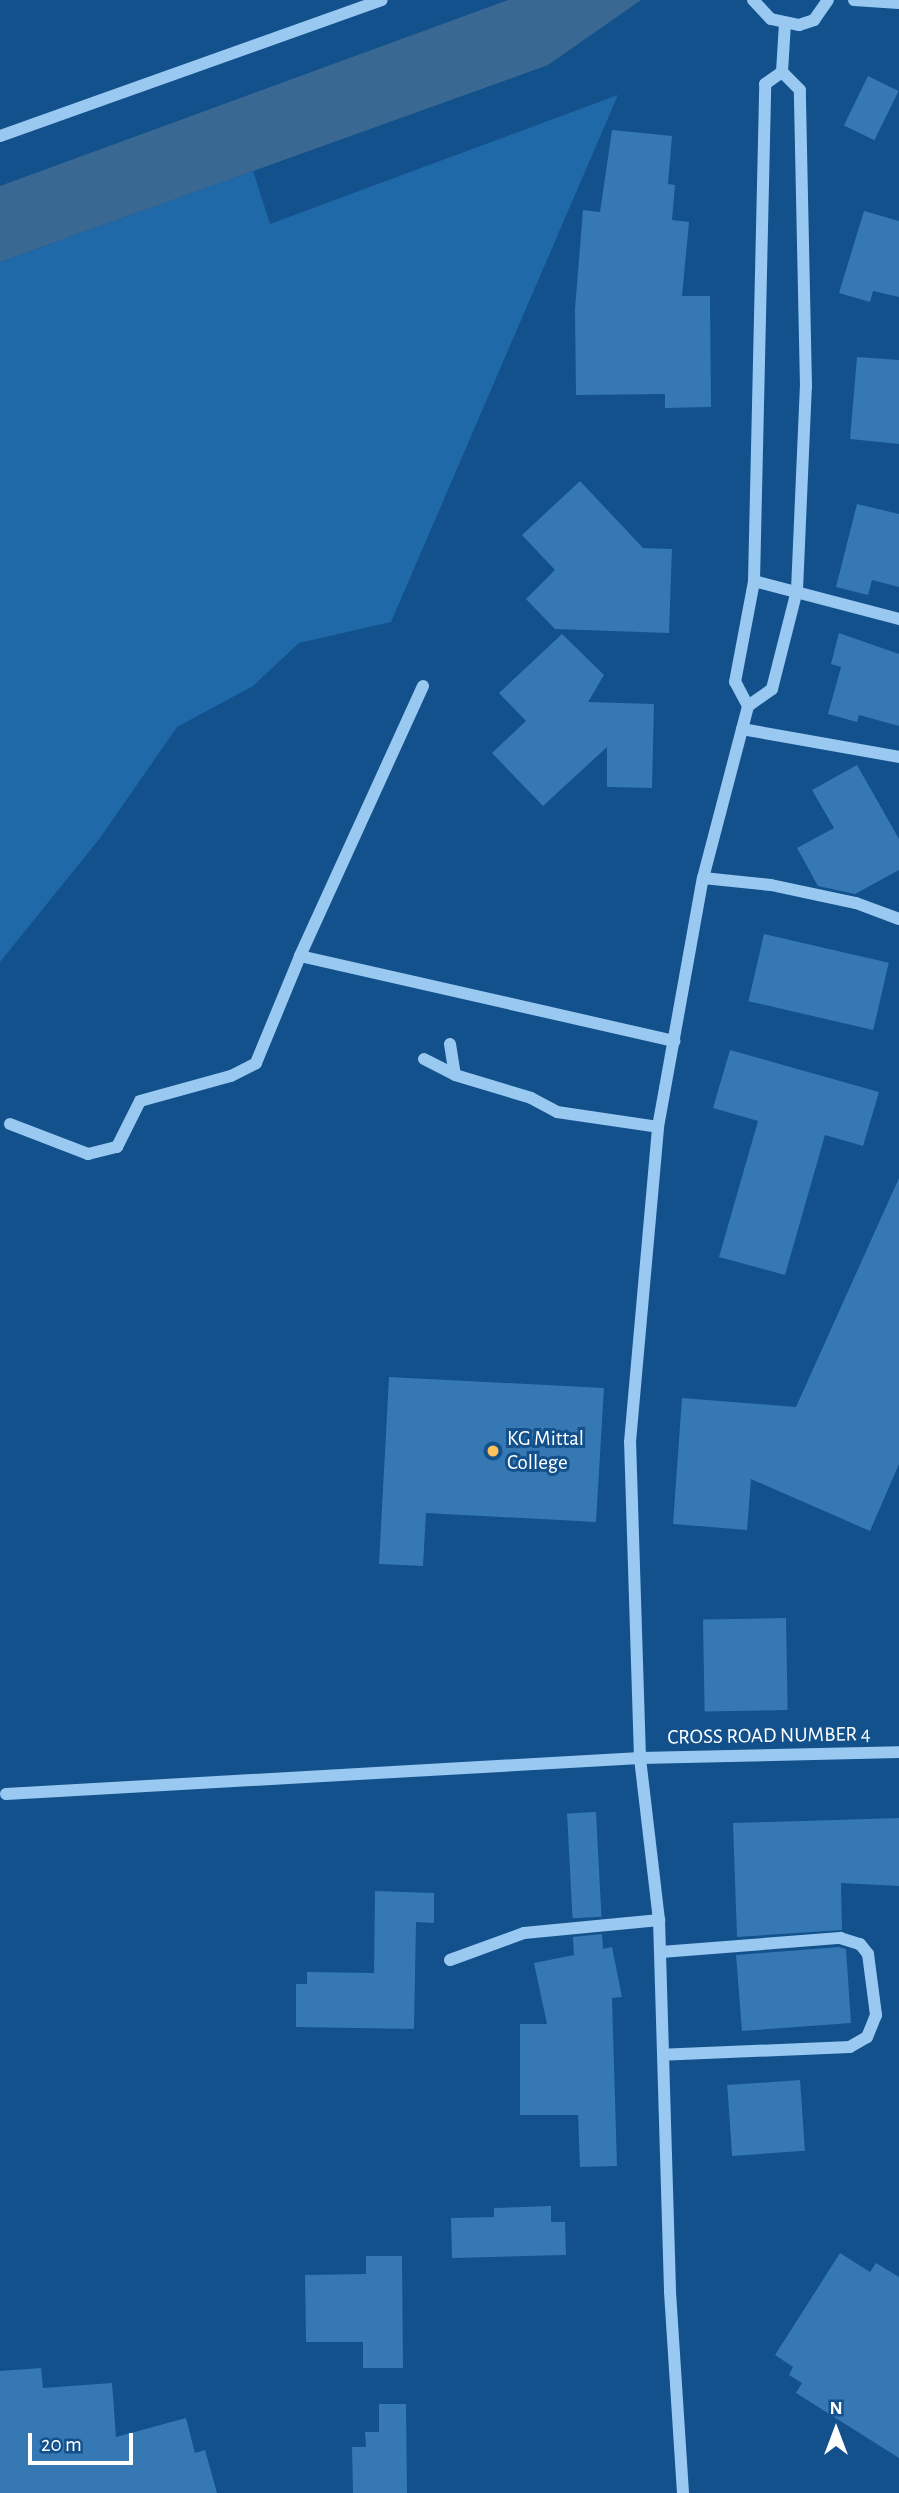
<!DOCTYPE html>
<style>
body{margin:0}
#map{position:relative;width:899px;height:2493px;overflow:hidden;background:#12518b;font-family:"Alegreya Sans",sans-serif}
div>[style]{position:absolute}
.green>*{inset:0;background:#2069a9}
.water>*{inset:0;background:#396892}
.building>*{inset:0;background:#3578b3;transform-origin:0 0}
.minor>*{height:12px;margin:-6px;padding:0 6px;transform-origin:6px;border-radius:6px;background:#99c8f1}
.dots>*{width:19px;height:19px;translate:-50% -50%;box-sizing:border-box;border:4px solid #12518b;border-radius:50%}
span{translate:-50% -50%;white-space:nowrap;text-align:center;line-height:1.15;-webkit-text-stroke:6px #12518b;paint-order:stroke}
.poi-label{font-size:21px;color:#fff}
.left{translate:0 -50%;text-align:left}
.street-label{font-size:21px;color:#fff}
.north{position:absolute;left:801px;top:2395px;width:70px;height:70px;-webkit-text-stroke:5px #12518b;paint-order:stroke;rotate:0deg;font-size:19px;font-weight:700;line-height:28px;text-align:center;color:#fff}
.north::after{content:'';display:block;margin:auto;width:24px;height:32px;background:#fff;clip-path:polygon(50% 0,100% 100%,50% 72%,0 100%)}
.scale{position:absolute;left:28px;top:2433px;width:105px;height:32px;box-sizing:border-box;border:4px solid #fff;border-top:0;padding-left:9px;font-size:21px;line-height:24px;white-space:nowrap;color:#fff;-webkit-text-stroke:5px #12518b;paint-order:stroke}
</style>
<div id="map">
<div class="green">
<div style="clip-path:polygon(618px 95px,391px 622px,299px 643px,253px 686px,177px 727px,100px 838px,0 962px,0 262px,253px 171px,270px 224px)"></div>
</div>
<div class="water">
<div style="clip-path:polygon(508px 0,641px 0,548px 65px,0 262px,0 186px)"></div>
</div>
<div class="building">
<div style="left:868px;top:76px;width:34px;height:55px;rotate:26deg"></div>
<div style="clip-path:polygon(612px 130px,672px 136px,668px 184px,675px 185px,672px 220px,689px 222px,682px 296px,710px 296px,711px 407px,665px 408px,665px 394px,576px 395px,575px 309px,583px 210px,600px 212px)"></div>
<div style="clip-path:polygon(864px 211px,899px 221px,899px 297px,873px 291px,870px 302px,839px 293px)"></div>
<div style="clip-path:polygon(857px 357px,899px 360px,899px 444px,850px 439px)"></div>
<div style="clip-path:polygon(580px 481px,643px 548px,672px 549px,669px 633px,555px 629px,526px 599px,555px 570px,522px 535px)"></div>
<div style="clip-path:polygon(857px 504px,899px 514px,899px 587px,872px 580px,868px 595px,836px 587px)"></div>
<div style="clip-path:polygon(839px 633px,899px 654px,899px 726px,859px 715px,857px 722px,828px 714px,841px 667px,831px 664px)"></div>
<div style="clip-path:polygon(562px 634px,604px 675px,588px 702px,654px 704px,652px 788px,607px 787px,607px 747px,543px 806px,492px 753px,526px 721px,499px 693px)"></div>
<div style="clip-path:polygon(857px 765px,899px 839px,899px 870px,855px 894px,818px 886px,797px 848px,834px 828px,812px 790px)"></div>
<div style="left:764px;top:934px;width:128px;height:69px;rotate:13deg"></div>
<div style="clip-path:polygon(730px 1050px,879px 1092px,863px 1146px,825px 1135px,785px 1275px,719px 1257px,758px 1121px,713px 1108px)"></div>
<div style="clip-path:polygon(899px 1178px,899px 1464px,870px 1531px,751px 1479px,747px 1530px,673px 1524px,682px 1398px,796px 1407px)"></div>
<div style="clip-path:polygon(389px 1377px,604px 1388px,596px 1522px,426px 1513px,423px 1566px,379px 1564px)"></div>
<div style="left:786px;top:1618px;width:92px;height:83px;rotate:89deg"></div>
<div style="left:596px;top:1812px;width:105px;height:29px;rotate:87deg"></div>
<div style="clip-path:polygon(899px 1818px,899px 1886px,841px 1883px,842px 1930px,737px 1937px,733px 1823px)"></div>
<div style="clip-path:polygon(375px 1891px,434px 1893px,434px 1923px,416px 1922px,414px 2029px,296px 2027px,296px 1984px,307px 1984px,307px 1972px,374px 1973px)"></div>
<div style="clip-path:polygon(602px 1934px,603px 1949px,612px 1947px,622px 1997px,612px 1998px,617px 2166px,580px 2167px,578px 2115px,520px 2115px,520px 2024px,547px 2024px,534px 1963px,574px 1955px,573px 1937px)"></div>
<div style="clip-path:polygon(839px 1947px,846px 1949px,851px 2023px,742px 2031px,736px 1955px)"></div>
<div style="left:800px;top:2080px;width:71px;height:73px;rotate:86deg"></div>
<div style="clip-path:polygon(551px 2206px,551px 2222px,565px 2222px,566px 2255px,452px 2258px,451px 2218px,494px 2217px,494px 2208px)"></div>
<div style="clip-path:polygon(840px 2253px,870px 2272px,876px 2263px,899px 2277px,899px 2458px,796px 2393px,802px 2383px,789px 2375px,793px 2367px,775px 2355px)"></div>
<div style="clip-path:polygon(366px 2256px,402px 2256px,403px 2368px,363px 2368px,363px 2342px,306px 2342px,305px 2275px,366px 2274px)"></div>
<div style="clip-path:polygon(41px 2368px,43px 2388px,112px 2383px,116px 2437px,186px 2418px,195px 2453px,205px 2450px,217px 2493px,0 2493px,0 2371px)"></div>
<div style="clip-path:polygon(379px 2404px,406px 2404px,407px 2493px,353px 2493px,352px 2447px,366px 2447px,365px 2432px,379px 2432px)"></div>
</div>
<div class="minor">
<div style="left:753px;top:0;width:26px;rotate:47deg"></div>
<div style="left:771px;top:19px;width:29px;rotate:12deg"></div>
<div style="left:799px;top:25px;width:16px;rotate:-18deg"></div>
<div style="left:814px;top:20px;width:24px;rotate:-55deg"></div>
<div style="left:854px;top:0;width:45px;rotate:3.8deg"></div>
<div style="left:0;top:136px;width:405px;rotate:-19.6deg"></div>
<div style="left:754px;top:581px;width:150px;rotate:14.7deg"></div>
<div style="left:423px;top:686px;width:297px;rotate:114.5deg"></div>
<div style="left:300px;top:956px;width:384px;rotate:12.8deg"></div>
<div style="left:748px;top:706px;width:27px;rotate:-118deg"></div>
<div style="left:735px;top:682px;width:103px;rotate:-79.3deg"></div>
<div style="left:754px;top:581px;width:497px;rotate:-88.7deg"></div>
<div style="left:765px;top:84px;width:21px;rotate:-35deg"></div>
<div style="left:742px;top:729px;width:159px;rotate:10.1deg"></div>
<div style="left:703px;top:878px;width:68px;rotate:5.9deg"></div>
<div style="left:771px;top:885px;width:87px;rotate:12deg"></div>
<div style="left:856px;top:903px;width:46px;rotate:20.4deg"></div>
<div style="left:450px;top:1044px;width:31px;rotate:81deg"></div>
<div style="left:455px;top:1075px;width:79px;rotate:16.8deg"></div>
<div style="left:531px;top:1098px;width:30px;rotate:28deg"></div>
<div style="left:557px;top:1112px;width:102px;rotate:8.4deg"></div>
<div style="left:424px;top:1059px;width:35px;rotate:27deg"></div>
<div style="left:10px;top:1124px;width:84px;rotate:21deg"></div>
<div style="left:88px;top:1154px;width:30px;rotate:-14deg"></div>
<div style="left:117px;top:1147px;width:51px;rotate:-63.4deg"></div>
<div style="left:140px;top:1101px;width:94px;rotate:-15.4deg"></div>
<div style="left:231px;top:1076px;width:28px;rotate:-27deg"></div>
<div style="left:256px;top:1063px;width:116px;rotate:-67.6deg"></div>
<div style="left:6px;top:1794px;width:635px;rotate:-3.25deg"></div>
<div style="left:640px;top:1758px;width:259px;rotate:-1.3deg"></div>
<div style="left:661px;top:1952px;width:180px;rotate:-4.5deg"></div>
<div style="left:840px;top:1938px;width:21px;rotate:17deg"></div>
<div style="left:860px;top:1944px;width:13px;rotate:51deg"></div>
<div style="left:868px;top:1954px;width:62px;rotate:82.5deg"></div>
<div style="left:876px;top:2015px;width:24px;rotate:112deg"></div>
<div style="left:867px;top:2037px;width:20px;rotate:150deg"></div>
<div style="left:850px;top:2047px;width:187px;rotate:177.6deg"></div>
<div style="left:450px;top:1960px;width:79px;rotate:-20deg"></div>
<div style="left:524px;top:1933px;width:136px;rotate:-5.5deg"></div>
<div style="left:683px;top:2493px;width:203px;rotate:-93.7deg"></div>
<div style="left:670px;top:2290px;width:370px;rotate:-91.7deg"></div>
<div style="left:659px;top:1920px;width:163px;rotate:-96.7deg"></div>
<div style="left:640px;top:1758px;width:316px;rotate:-91.8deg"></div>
<div style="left:630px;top:1442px;width:316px;rotate:-84.9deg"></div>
<div style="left:658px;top:1127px;width:253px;rotate:-79.8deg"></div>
<div style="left:703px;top:878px;width:178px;rotate:-75.3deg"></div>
<div style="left:748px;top:706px;width:29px;rotate:-35deg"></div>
<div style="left:772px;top:689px;width:102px;rotate:-75.8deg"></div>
<div style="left:797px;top:590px;width:203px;rotate:-87.5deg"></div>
<div style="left:806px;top:387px;width:297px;rotate:-91.2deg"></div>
<div style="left:800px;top:90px;width:25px;rotate:-135deg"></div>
<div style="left:782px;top:72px;width:49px;rotate:-86.5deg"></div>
</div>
<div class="dots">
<div style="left:493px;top:1451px;background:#ffc159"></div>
</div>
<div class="poi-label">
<span class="left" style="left:507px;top:1451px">KG Mittal<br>College</span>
</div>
<div class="street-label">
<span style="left:769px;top:1736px;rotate:-1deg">CROSS ROAD NUMBER 4</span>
</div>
<div class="north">N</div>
<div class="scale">20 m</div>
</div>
